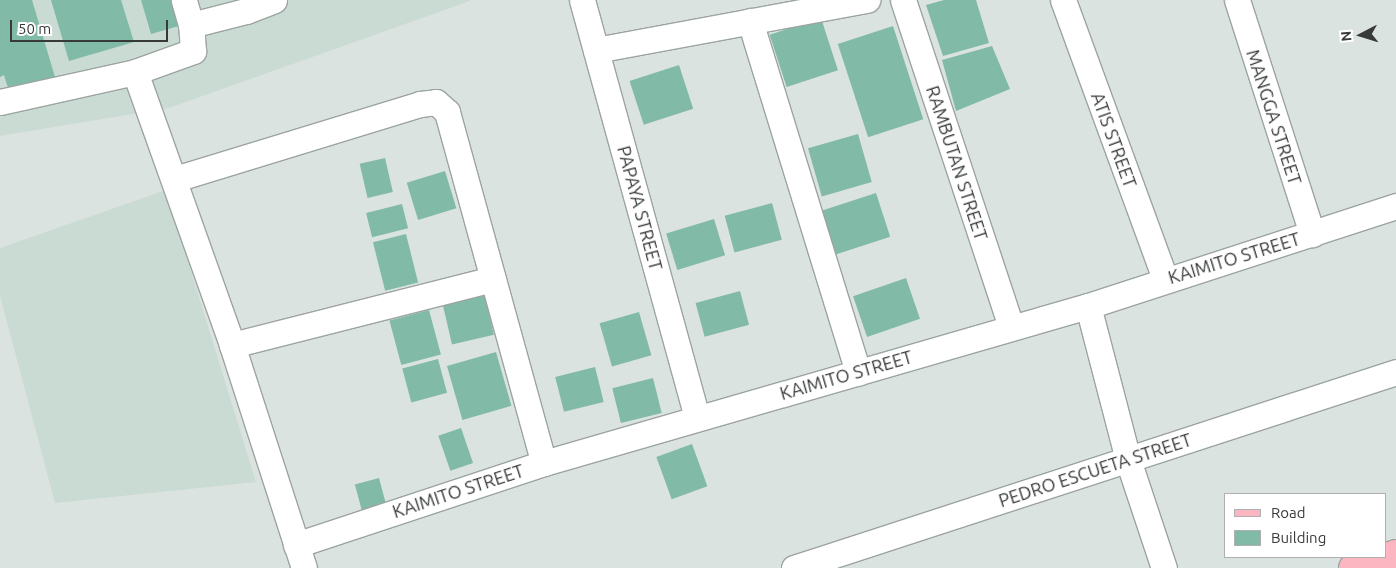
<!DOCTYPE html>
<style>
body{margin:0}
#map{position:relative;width:1396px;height:568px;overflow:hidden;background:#dbe3e0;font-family:Ubuntu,sans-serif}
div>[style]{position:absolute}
.built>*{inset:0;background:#cadbd4}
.building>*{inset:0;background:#81baa7;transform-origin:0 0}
.roads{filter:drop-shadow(1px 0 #9ca4a1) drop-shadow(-1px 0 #9ca4a1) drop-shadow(0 1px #9ca4a1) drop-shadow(0 -1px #9ca4a1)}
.minor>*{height:25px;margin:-12.5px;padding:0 12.5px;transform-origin:12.5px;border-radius:12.5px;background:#fff}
.major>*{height:28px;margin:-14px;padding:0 14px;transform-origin:14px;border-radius:14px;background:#fcb6c2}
span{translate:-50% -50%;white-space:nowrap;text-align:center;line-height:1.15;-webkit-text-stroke:4px #fff;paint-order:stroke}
.street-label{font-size:18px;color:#373a39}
.legend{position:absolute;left:1224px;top:493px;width:162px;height:65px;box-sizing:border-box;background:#fff;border:1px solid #afb0b0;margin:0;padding:6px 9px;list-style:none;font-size:15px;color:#373a39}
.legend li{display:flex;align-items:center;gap:10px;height:25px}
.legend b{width:25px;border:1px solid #afb0b0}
.north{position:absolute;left:1336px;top:10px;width:50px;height:50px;-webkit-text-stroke:4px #fff;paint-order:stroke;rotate:265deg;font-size:14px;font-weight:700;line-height:20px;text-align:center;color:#373a39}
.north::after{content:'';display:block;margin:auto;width:18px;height:22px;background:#373a39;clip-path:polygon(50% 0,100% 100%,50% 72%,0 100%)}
.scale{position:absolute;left:10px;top:20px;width:158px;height:22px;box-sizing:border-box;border:2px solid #373a39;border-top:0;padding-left:6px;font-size:15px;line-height:18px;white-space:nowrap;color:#373a39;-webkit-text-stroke:4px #fff;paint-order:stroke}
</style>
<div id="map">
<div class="built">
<div style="clip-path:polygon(0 0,470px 0,470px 1px,169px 108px,0 136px)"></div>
<div style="clip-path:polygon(166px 190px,256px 482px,55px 503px,0 296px,0 248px)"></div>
</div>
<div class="building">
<div style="clip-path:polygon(0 0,32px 0,55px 77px,9px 91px,4px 75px,0 77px)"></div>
<div style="clip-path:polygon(51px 0,121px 0,134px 42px,69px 61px)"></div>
<div style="clip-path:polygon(141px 0,175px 0,182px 25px,151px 34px)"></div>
<div style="clip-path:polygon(944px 0,976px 0,989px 43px,943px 56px,926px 5px)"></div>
<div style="left:821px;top:18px;width:55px;height:54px;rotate:72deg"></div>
<div style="left:893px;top:26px;width:98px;height:58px;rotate:72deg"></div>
<div style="clip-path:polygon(992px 46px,1010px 89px,956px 111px,942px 60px)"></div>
<div style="left:679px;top:65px;width:46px;height:52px;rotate:72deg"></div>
<div style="left:858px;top:134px;width:50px;height:52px;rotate:74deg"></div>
<div style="left:385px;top:158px;width:35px;height:26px;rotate:77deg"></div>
<div style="left:445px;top:171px;width:39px;height:40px;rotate:73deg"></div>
<div style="left:876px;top:193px;width:46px;height:59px;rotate:72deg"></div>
<div style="left:772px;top:203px;width:38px;height:49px;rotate:75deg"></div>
<div style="left:402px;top:204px;width:25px;height:37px;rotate:76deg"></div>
<div style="left:714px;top:219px;width:38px;height:50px;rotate:73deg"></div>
<div style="left:406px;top:234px;width:50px;height:34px;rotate:76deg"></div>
<div style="left:906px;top:278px;width:43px;height:56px;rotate:71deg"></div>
<div style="left:740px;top:291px;width:35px;height:46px;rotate:75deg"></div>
<div style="left:484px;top:292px;width:44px;height:43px;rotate:77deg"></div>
<div style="left:429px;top:310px;width:46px;height:41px;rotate:75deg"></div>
<div style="left:639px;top:312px;width:45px;height:41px;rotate:74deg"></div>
<div style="left:496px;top:352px;width:56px;height:51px;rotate:74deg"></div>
<div style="left:438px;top:359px;width:35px;height:37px;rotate:75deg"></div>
<div style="left:595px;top:367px;width:36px;height:41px;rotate:76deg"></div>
<div style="left:653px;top:378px;width:36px;height:42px;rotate:76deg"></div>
<div style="left:461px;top:428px;width:37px;height:24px;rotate:71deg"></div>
<div style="left:692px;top:444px;width:45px;height:38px;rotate:70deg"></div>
<div style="left:379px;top:478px;width:30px;height:25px;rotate:75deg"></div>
</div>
<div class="roads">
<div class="minor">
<div style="left:582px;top:0;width:433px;rotate:74.6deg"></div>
<div style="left:903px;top:0;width:343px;rotate:71.7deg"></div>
<div style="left:1063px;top:0;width:297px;rotate:69.9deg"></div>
<div style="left:1237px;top:0;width:246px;rotate:72.2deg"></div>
<div style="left:750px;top:21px;width:368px;rotate:72.9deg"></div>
<div style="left:191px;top:25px;width:57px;rotate:-14.3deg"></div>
<div style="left:246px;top:11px;width:30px;rotate:-21deg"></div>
<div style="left:596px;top:50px;width:276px;rotate:-10.5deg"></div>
<div style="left:135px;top:72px;width:290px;rotate:70.4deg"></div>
<div style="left:232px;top:345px;width:234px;rotate:72.1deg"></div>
<div style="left:0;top:102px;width:138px;rotate:-12.5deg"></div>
<div style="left:135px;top:72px;width:62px;rotate:-19.9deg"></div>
<div style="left:193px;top:51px;width:26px;rotate:-94deg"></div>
<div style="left:191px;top:25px;width:26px;rotate:-106deg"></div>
<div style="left:175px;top:179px;width:256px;rotate:-17deg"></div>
<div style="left:420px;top:104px;width:16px;rotate:-7deg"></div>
<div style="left:436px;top:102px;width:15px;rotate:42deg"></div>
<div style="left:447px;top:112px;width:364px;rotate:74.6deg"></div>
<div style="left:1088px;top:306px;width:159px;rotate:75.4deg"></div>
<div style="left:1128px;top:460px;width:114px;rotate:71.6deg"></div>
<div style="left:232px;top:345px;width:269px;rotate:-14.2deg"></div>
<div style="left:296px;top:545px;width:261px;rotate:-18.3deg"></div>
<div style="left:544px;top:463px;width:566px;rotate:-16.1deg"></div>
<div style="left:1088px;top:306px;width:324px;rotate:-18deg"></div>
<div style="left:794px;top:568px;width:633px;rotate:-18.03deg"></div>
</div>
<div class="major">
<div style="left:1353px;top:568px;width:45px;rotate:-18deg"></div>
</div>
</div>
<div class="street-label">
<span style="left:1274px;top:117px;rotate:72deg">MANGGA STREET</span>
<span style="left:1114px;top:140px;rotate:70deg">ATIS STREET</span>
<span style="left:957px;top:163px;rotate:72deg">RAMBUTAN STREET</span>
<span style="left:640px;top:208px;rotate:75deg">PAPAYA STREET</span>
<span style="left:1234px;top:258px;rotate:-17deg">KAIMITO STREET</span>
<span style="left:846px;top:375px;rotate:-16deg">KAIMITO STREET</span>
<span style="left:1095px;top:470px;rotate:-18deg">PEDRO ESCUETA STREET</span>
<span style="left:458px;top:491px;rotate:-18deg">KAIMITO STREET</span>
</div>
<ul class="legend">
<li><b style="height:6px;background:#fcb6c2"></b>Road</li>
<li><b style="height:14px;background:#81baa7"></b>Building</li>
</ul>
<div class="north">N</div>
<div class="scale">50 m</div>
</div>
